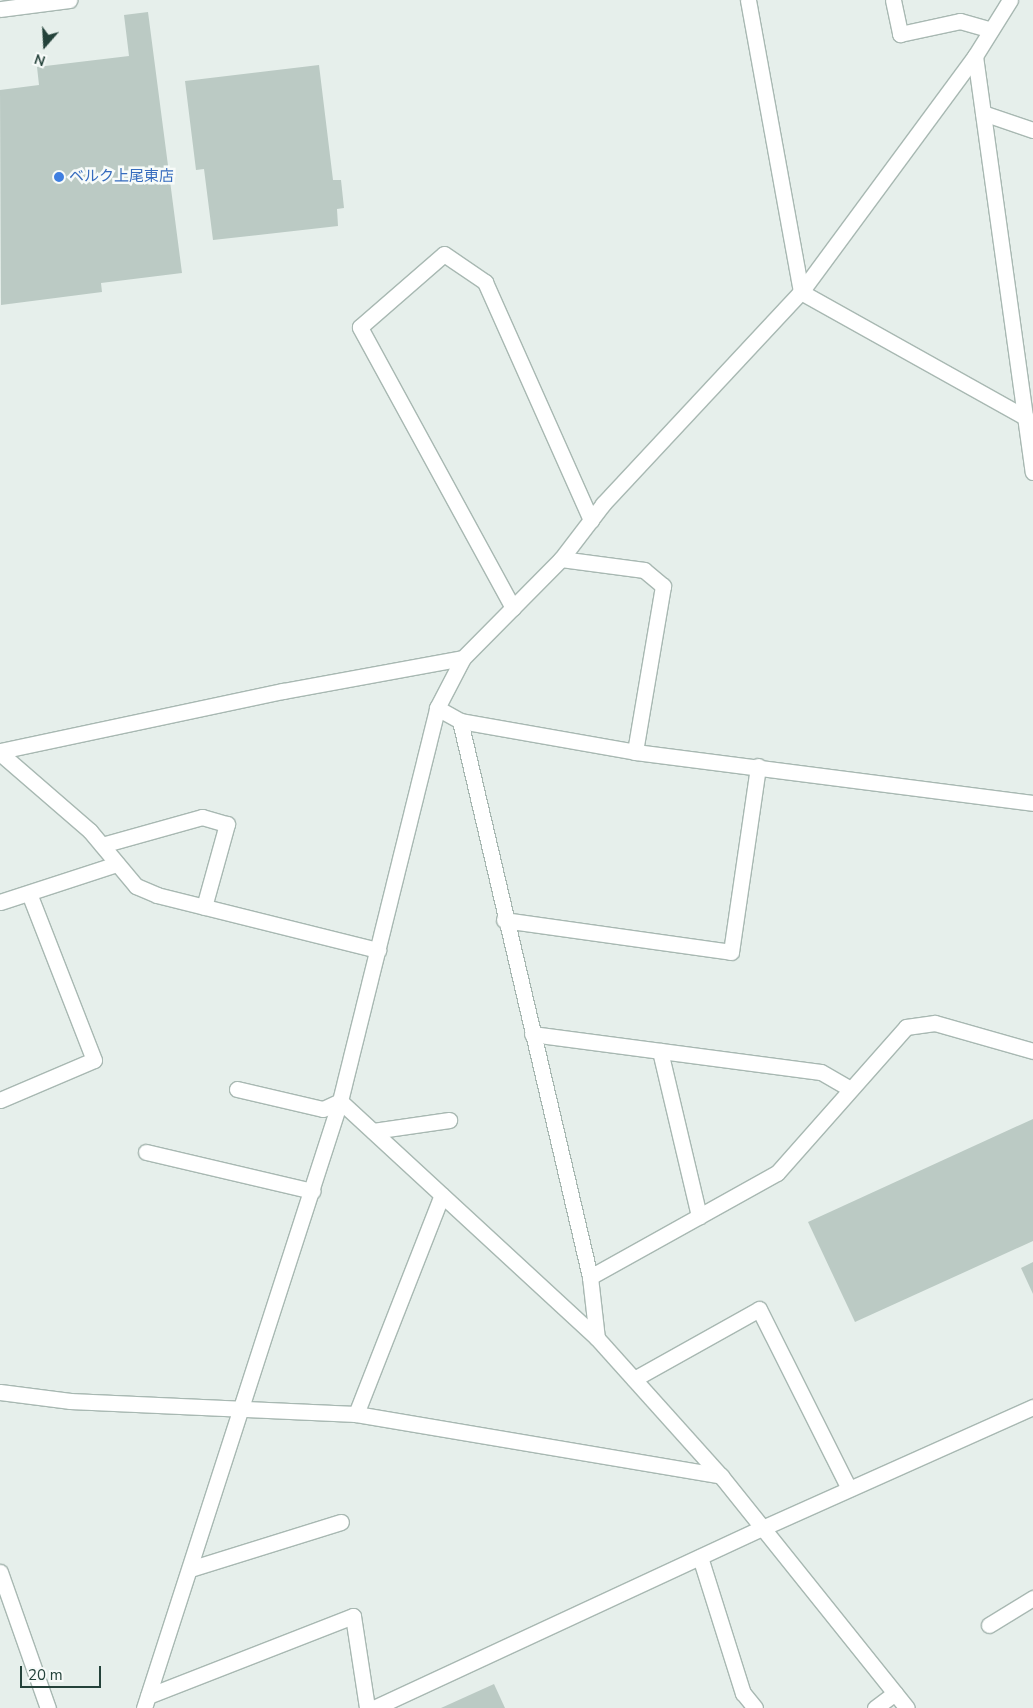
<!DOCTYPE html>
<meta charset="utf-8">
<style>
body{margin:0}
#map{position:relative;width:1033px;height:1708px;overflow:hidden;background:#e6efeb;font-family:"Nunito Sans","Noto Sans JP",sans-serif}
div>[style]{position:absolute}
.building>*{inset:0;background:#bbcac4}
.roads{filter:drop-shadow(1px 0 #a8b8b2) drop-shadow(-1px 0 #a8b8b2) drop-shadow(0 1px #a8b8b2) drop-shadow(0 -1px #a8b8b2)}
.minor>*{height:15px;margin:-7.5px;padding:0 7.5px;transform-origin:7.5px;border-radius:7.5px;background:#fff}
.dots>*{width:14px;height:14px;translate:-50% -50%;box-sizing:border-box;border:2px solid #f7fbf9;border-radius:50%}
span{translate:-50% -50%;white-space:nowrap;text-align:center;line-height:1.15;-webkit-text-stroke:5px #f7fbf9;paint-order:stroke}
.shop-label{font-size:15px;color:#366cbe}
.left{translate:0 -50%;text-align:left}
.north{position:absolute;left:20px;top:20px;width:50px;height:50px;-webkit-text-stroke:4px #f7fbf9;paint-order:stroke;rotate:199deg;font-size:14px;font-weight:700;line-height:20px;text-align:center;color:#24423a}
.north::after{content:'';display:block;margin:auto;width:18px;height:22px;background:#24423a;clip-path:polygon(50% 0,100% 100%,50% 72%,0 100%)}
.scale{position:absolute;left:20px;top:1666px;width:81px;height:22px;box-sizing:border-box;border:2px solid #24423a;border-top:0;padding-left:6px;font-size:15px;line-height:18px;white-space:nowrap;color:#24423a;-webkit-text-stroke:4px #f7fbf9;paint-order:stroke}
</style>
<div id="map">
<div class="building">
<div style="clip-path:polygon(148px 12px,182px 273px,101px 283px,102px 292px,1px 305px,0 90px,39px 85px,37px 67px,129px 56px,124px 15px)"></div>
<div style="clip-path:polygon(319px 65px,333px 180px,341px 180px,344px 208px,337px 209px,338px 226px,213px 240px,204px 169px,196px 170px,185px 81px)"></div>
<div style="clip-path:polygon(1033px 1119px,1033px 1241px,855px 1322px,808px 1222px)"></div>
<div style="clip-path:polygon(1033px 1262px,1033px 1294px,1021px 1268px)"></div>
<div style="clip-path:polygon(494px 1684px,505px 1708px,441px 1708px)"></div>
</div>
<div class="roads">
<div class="minor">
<div style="left:748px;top:0;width:297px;rotate:79.7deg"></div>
<div style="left:801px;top:292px;width:258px;rotate:29.2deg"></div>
<div style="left:893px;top:0;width:35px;rotate:78deg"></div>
<div style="left:900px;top:34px;width:61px;rotate:-12.2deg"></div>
<div style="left:960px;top:21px;width:32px;rotate:16deg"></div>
<div style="left:0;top:9px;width:70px;rotate:-7.4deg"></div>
<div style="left:975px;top:56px;width:420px;rotate:82.1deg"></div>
<div style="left:983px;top:113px;width:53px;rotate:18.8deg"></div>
<div style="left:561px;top:559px;width:84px;rotate:7.5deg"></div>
<div style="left:644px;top:570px;width:25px;rotate:40deg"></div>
<div style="left:663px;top:586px;width:168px;rotate:99.6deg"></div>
<div style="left:513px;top:608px;width:320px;rotate:-118.6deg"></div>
<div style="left:360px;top:327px;width:111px;rotate:-41deg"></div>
<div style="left:444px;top:254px;width:50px;rotate:34.3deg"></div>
<div style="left:485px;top:282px;width:261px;rotate:66deg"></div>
<div style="left:437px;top:708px;width:26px;rotate:29deg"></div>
<div style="left:460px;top:721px;width:571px;rotate:76.84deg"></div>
<div style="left:590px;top:1277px;width:61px;rotate:83.5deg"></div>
<div style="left:460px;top:721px;width:178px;rotate:10deg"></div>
<div style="left:635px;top:752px;width:401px;rotate:7.3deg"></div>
<div style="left:0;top:751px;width:289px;rotate:-12deg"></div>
<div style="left:283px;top:691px;width:183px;rotate:-10.4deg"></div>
<div style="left:0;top:753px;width:119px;rotate:40.9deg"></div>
<div style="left:90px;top:831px;width:72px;rotate:50.1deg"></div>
<div style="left:136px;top:886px;width:23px;rotate:23deg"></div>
<div style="left:157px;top:895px;width:228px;rotate:14deg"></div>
<div style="left:102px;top:845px;width:104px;rotate:-15.6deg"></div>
<div style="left:202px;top:817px;width:26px;rotate:16deg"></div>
<div style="left:227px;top:824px;width:86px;rotate:105.5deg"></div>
<div style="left:0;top:902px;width:123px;rotate:-18deg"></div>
<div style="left:504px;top:920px;width:229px;rotate:8deg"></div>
<div style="left:731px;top:952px;width:188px;rotate:-81.7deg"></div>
<div style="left:532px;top:1034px;width:291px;rotate:7.5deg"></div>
<div style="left:821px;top:1072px;width:34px;rotate:30deg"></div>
<div style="left:660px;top:1051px;width:170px;rotate:76.7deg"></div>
<div style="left:237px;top:1089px;width:88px;rotate:13.1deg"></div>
<div style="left:323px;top:1109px;width:19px;rotate:-25deg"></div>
<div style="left:0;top:1100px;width:102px;rotate:-23.1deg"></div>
<div style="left:94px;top:1060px;width:179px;rotate:-111.3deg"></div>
<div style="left:340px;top:1101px;width:350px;rotate:42.7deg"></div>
<div style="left:597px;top:1338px;width:186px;rotate:48.1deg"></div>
<div style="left:721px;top:1476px;width:297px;rotate:51.3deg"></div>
<div style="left:373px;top:1131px;width:77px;rotate:-8.2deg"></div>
<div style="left:146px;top:1152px;width:171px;rotate:13.2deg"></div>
<div style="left:590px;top:1277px;width:214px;rotate:-29.1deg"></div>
<div style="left:777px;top:1173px;width:195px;rotate:-48.5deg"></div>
<div style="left:906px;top:1027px;width:29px;rotate:-8deg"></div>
<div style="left:935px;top:1023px;width:102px;rotate:15.9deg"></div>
<div style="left:634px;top:1379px;width:143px;rotate:-29.2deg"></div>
<div style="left:759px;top:1309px;width:201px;rotate:63.4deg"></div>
<div style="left:0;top:1392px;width:71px;rotate:7.3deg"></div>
<div style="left:70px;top:1401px;width:286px;rotate:2.6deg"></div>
<div style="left:356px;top:1414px;width:370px;rotate:9.6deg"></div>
<div style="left:356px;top:1414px;width:235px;rotate:-68.6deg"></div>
<div style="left:700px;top:1557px;width:143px;rotate:72.5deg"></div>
<div style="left:743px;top:1693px;width:19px;rotate:51deg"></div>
<div style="left:190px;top:1569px;width:158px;rotate:-17.3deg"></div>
<div style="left:0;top:1572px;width:144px;rotate:70.6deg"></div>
<div style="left:989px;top:1625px;width:52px;rotate:-31.5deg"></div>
<div style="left:148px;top:1696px;width:220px;rotate:-21.3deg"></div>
<div style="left:353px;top:1616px;width:93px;rotate:81.3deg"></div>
<div style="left:144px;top:1708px;width:638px;rotate:-72.1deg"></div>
<div style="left:340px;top:1101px;width:405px;rotate:-76.1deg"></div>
<div style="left:437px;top:708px;width:56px;rotate:-62.5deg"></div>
<div style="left:463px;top:658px;width:139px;rotate:-45.3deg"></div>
<div style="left:561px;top:559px;width:69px;rotate:-52.6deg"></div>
<div style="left:603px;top:504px;width:290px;rotate:-47deg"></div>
<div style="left:801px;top:292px;width:293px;rotate:-53.6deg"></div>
<div style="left:975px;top:56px;width:66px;rotate:-58deg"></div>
<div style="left:374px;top:1708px;width:425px;rotate:-24.9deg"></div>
<div style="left:760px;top:1529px;width:299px;rotate:-24.1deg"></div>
<div style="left:875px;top:1708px;width:25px;rotate:-37deg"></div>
</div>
</div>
<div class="dots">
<div style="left:59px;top:177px;background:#3f7fe0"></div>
</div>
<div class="shop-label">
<span class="left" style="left:69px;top:177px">ベルク上尾東店</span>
</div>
<div class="north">N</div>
<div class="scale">20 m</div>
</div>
